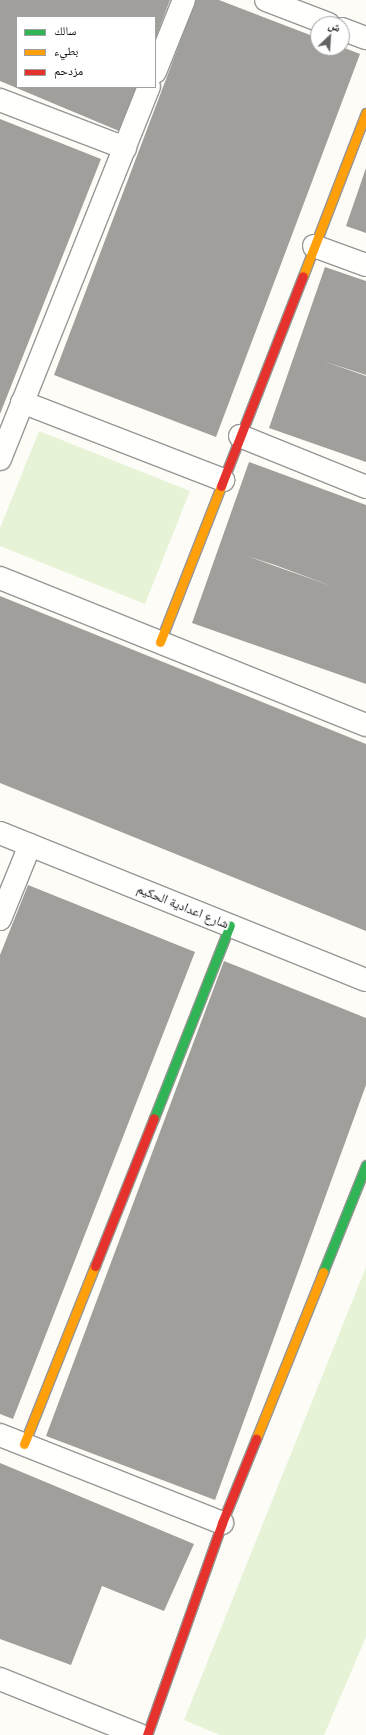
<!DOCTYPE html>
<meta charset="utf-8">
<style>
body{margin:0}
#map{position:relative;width:366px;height:1735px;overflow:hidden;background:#fdfcf7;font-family:"Playfair Display","Noto Naskh Arabic",serif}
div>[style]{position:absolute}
.green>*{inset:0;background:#e7f3d7}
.building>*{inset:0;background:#a19f9c}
.roads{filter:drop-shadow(1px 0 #979795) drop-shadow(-1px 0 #979795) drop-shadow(0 1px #979795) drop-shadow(0 -1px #979795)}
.street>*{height:22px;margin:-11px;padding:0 11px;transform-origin:11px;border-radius:11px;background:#fffffe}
.fast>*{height:9px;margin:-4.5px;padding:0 4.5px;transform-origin:4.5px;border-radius:4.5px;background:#30b455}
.slow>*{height:9px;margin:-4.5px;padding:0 4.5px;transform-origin:4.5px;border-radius:4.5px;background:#ff9f0a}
.jam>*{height:9px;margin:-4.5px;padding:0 4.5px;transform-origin:4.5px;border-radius:4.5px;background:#e5322d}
span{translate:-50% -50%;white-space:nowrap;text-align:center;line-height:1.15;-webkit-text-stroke:4px #fff;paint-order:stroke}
.street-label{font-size:13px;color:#111}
.legend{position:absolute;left:16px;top:16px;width:140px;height:72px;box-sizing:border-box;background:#fff;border:1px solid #a0a0a0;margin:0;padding:5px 7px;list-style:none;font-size:12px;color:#111}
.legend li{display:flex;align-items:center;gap:8px;height:20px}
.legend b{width:20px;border:1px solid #a0a0a0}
.north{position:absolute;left:310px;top:16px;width:40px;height:40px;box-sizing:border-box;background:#fff;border:1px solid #a0a0a0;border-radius:50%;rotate:25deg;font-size:11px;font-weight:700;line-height:16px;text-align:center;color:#111}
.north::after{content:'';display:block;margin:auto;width:14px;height:18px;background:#646362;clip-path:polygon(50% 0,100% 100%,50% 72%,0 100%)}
</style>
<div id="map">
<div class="green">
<div style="clip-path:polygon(39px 431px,190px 491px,145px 604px,0 546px,0 528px)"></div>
<div style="clip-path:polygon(366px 1267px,366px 1637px,324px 1735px,220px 1735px,184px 1720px)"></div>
</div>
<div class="building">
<div style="clip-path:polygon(0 0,170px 0,155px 40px,155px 17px,17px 17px,17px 87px,137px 87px,119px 131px,0 81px)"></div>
<div style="clip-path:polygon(196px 0,219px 0,318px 38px,318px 48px,342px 47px,360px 54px,216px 437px,54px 375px)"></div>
<div style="clip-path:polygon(0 119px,101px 159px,0 414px)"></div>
<div style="clip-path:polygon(366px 168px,366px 233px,346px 226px)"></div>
<div style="clip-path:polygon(325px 267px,366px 281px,366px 375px,323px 361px,366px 376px,366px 462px,269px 428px)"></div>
<div style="clip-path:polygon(evenodd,249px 462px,366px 505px,366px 684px,192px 623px,249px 462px,247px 556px,275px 565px,334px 587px,247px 556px)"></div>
<div style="clip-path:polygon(0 596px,366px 744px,366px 931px,0 783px)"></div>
<div style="clip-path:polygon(28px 885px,195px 952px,13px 1419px,0 1414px,0 955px)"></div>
<div style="clip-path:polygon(224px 961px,366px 1018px,366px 1085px,215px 1500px,46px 1436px)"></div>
<div style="clip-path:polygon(0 1463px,194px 1544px,164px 1611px,102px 1586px,71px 1665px,0 1639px)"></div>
</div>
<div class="roads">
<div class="street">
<div style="left:266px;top:0;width:67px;rotate:20.9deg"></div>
<div style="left:342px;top:29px;width:26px;rotate:21deg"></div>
<div style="left:155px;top:72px;width:78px;rotate:-68.1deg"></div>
<div style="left:0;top:100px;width:134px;rotate:21deg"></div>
<div style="left:314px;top:246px;width:55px;rotate:20.1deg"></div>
<div style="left:22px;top:402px;width:216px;rotate:21.2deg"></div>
<div style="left:240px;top:436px;width:136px;rotate:22deg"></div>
<div style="left:0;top:459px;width:401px;rotate:-68.2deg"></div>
<div style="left:0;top:578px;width:394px;rotate:21.9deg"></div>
<div style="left:0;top:833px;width:394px;rotate:21.9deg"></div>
<div style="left:0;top:919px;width:80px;rotate:-67.9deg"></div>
<div style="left:0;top:1435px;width:239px;rotate:21.6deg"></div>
<div style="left:0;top:1679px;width:150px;rotate:21.9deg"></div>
</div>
<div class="fast">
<div style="left:154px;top:1118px;width:207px;rotate:-68.5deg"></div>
<div style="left:323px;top:1272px;width:115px;rotate:-68.1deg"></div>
</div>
<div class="slow">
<div style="left:303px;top:276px;width:175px;rotate:-68.9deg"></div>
<div style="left:160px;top:642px;width:168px;rotate:-68.6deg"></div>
<div style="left:256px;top:1439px;width:180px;rotate:-68.1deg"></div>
<div style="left:24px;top:1444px;width:192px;rotate:-68.3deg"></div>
</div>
<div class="jam">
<div style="left:221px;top:486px;width:225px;rotate:-68.7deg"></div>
<div style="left:95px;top:1266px;width:159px;rotate:-68.3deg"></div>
<div style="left:147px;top:1735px;width:225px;rotate:-70.5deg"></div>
<div style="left:222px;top:1523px;width:91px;rotate:-68deg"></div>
</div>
</div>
<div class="street-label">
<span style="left:183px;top:906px;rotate:22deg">شارع اعدادية الحكيم</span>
</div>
<ul class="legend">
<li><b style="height:5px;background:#30b455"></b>سالك</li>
<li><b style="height:5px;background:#ff9f0a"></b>بطيء</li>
<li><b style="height:5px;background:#e5322d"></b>مزدحم</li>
</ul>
<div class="north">ش</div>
</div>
